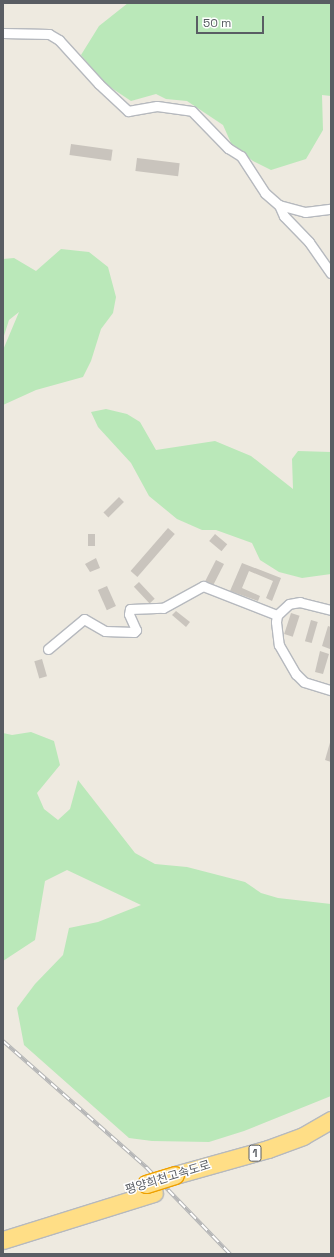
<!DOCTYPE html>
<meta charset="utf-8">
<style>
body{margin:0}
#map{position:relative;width:334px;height:1257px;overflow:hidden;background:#eeeae0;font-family:"Space Grotesk","Noto Sans KR",sans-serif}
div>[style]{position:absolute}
.green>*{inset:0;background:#bae8b9}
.building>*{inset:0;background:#c9c4bd;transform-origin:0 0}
.roads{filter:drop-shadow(1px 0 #b6b9be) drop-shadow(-1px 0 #b6b9be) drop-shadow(0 1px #b6b9be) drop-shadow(0 -1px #b6b9be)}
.minor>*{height:9px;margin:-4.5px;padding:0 4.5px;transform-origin:4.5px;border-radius:4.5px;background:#fff}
.motorway>*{height:17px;margin:-8.5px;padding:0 8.5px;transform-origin:8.5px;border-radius:8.5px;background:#ffde86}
.rail>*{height:4px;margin-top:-2px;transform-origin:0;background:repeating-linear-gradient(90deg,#fff 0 8px,#b4b5b6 0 16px);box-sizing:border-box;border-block:1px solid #b4b5b6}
.bridges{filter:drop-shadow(1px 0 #eea000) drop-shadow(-1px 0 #eea000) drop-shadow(0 1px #eea000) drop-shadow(0 -1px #eea000)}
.motorway-bridge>*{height:17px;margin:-8.5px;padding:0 8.5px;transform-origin:8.5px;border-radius:8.5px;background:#ffde86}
span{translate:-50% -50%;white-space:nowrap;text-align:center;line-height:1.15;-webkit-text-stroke:3px #fff;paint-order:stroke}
.shield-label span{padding:1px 3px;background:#fff;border:1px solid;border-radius:3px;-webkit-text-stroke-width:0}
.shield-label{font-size:11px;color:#595d63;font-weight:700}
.street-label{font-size:12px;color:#595d63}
.frame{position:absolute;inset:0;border:4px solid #595d63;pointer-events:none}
.scale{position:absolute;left:196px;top:16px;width:68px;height:18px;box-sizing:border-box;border:2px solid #595d63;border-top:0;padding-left:5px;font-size:12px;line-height:14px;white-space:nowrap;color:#595d63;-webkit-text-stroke:3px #fff;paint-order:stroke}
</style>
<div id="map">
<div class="green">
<div style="clip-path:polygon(128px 3px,331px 3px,331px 96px,322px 95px,323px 130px,306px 159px,271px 170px,253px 161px,231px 143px,223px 125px,187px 101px,166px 99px,156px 94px,131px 101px,104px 83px,81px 55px,99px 26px)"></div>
<div style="clip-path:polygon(61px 249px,89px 252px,108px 267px,116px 297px,113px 313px,101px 329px,91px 361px,83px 377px,36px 390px,3px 405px,3px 350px,19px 312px,9px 320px,3px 339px,3px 259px,14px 258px,36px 271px)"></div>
<div style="clip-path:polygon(106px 409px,127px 414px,140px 422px,156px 450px,215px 441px,251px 456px,293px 489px,292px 459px,298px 451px,331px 452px,331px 574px,302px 578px,279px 572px,260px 560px,252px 543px,216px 530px,202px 530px,177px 519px,149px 496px,131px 463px,98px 427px,91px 412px)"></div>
<div style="clip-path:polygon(31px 732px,54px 741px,60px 765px,37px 793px,44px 809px,58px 820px,70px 809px,78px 780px,135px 853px,155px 864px,187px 867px,245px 882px,261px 893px,278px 898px,331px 904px,331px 1096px,244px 1131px,209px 1142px,152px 1141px,129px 1138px,24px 1045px,17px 1008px,35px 984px,63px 955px,69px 928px,98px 922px,141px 905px,67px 870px,45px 881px,35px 940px,3px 961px,3px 733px,12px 735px)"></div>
</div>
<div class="building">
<div style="left:71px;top:144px;width:42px;height:11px;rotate:8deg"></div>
<div style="left:137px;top:158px;width:43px;height:13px;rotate:7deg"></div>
<div style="left:119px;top:497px;width:7px;height:22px;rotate:45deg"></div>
<div style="left:168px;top:528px;width:9px;height:57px;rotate:41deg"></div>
<div style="left:88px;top:534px;width:7px;height:12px"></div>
<div style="left:215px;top:534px;width:16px;height:9px;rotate:40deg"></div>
<div style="clip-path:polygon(96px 558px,100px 568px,90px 572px,85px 564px)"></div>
<div style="left:216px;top:560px;width:9px;height:25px;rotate:27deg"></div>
<div style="clip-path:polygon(242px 563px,281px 578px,272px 601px,266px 598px,273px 581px,249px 571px,242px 588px,260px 596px,258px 601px,230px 591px)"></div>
<div style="left:139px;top:582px;width:23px;height:7px;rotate:47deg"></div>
<div style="left:107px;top:586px;width:22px;height:10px;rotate:66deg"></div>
<div style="clip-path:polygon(176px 611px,190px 622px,186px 627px,172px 615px)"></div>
<div style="left:291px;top:613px;width:9px;height:22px;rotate:18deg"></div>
<div style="left:311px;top:620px;width:7px;height:22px;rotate:16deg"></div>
<div style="clip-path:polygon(328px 626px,331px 627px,330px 649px,322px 646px)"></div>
<div style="clip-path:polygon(320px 651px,329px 654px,323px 674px,315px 672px)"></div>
<div style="left:42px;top:659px;width:18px;height:8px;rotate:74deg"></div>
<div style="clip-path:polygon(331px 739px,331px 762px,325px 760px)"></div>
</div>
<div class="roads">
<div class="minor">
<div style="left:3px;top:33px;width:46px;rotate:1.2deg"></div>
<div style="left:49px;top:34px;width:12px;rotate:31deg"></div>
<div style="left:59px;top:40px;width:59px;rotate:47.7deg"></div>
<div style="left:99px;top:84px;width:40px;rotate:43deg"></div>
<div style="left:128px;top:111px;width:29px;rotate:-10deg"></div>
<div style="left:157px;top:106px;width:35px;rotate:8deg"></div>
<div style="left:192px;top:111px;width:52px;rotate:45.8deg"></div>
<div style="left:228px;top:148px;width:15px;rotate:32deg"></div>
<div style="left:241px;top:156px;width:44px;rotate:57deg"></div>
<div style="left:265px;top:193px;width:18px;rotate:41deg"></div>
<div style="left:279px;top:205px;width:27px;rotate:15deg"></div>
<div style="left:305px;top:212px;width:26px;rotate:-7deg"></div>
<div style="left:279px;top:205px;width:12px;rotate:66deg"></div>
<div style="left:284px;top:216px;width:36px;rotate:46deg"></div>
<div style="left:309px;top:242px;width:38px;rotate:55deg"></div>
<div style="left:331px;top:610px;width:32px;rotate:-166deg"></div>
<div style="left:300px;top:602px;width:11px;rotate:170deg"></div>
<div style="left:289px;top:604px;width:16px;rotate:137deg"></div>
<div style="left:277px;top:615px;width:7px;rotate:98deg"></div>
<div style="left:276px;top:622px;width:23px;rotate:83deg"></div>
<div style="left:279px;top:645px;width:34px;rotate:60deg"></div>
<div style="left:296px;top:674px;width:11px;rotate:45deg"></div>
<div style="left:304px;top:682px;width:28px;rotate:17deg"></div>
<div style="left:48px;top:649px;width:47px;rotate:-39.8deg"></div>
<div style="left:84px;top:619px;width:24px;rotate:30deg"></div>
<div style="left:105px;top:631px;width:29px;rotate:2deg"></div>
<div style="left:134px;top:632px;width:3px;rotate:-45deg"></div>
<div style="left:136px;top:630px;width:17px;rotate:-114deg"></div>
<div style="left:129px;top:614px;width:5px;rotate:-79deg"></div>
<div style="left:130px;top:609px;width:33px;rotate:-2deg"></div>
<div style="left:163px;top:608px;width:46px;rotate:-28.8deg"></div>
<div style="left:203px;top:586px;width:79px;rotate:21.4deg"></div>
</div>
<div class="motorway">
<div style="left:175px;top:1175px;width:97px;rotate:-15.6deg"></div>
<div style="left:268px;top:1149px;width:37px;rotate:-20deg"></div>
<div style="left:303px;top:1136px;width:32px;rotate:-30deg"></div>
<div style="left:3px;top:1240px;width:158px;rotate:-17.3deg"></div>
</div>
</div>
<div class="rail">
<div style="left:3px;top:1041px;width:191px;rotate:41.4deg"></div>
<div style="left:146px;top:1167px;width:121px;rotate:46deg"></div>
</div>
<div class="bridges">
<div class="motorway-bridge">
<div style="left:146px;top:1184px;width:30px;rotate:-17deg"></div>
</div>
</div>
<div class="shield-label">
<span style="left:255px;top:1153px">1</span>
</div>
<div class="street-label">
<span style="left:168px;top:1178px;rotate:-17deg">평양희천고속도로</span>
</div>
<div class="frame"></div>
<div class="scale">50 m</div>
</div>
